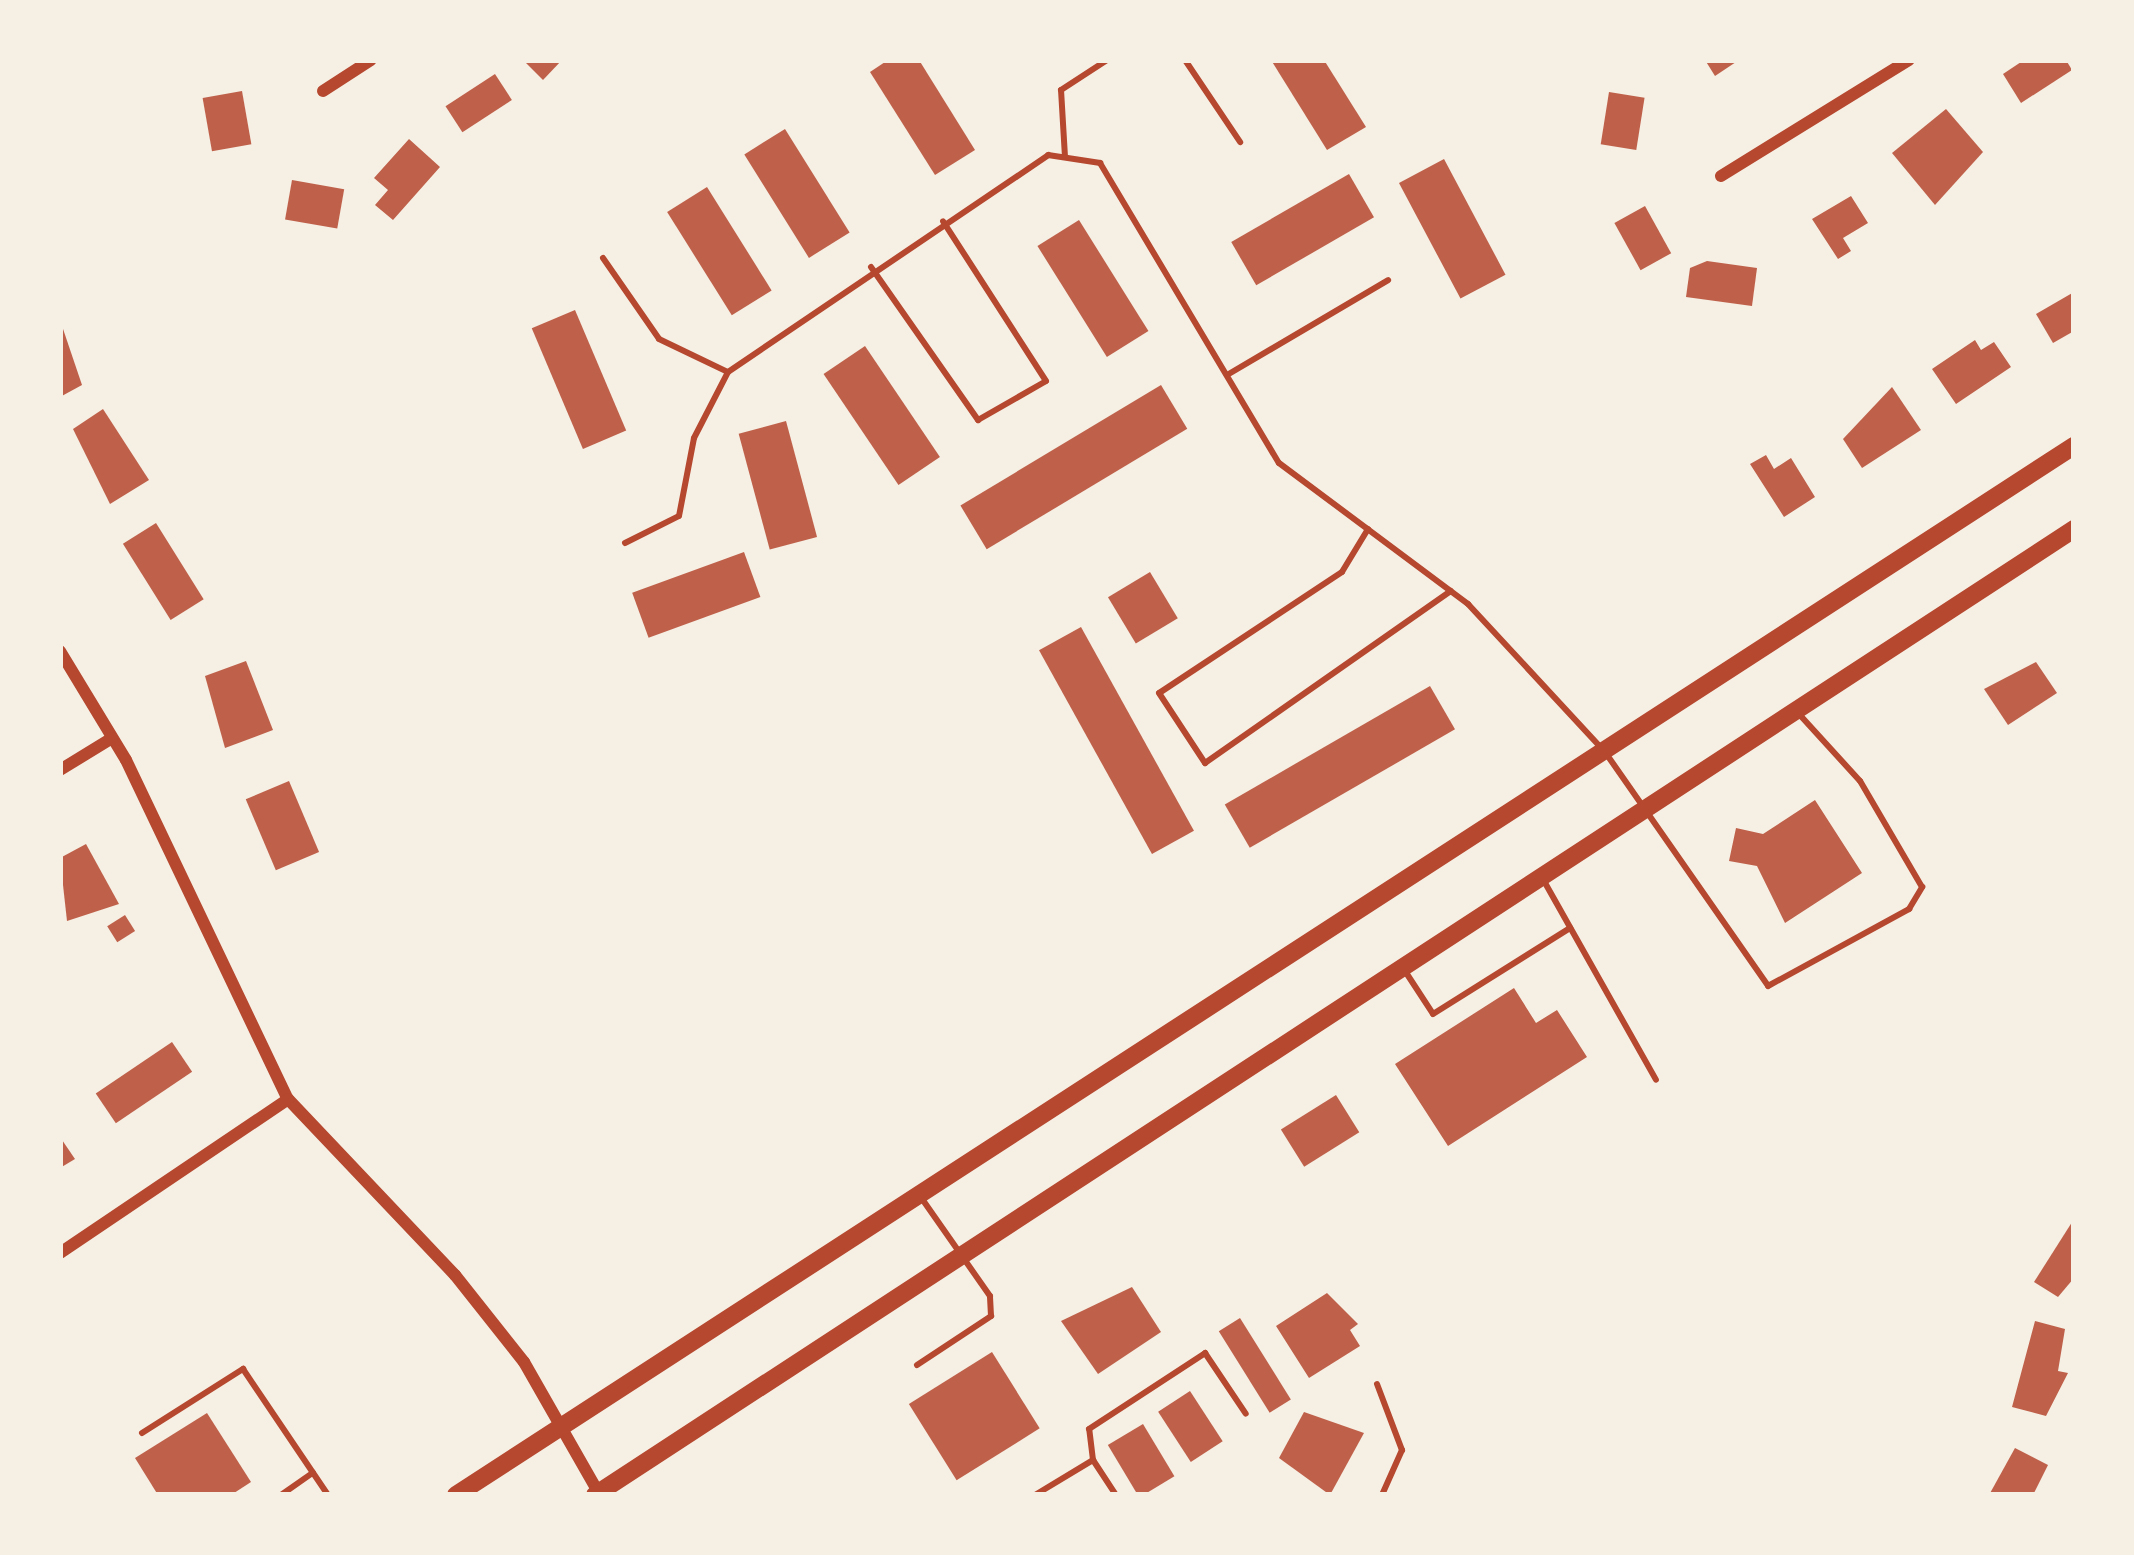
<!DOCTYPE html>
<style>
body{margin:0}
#map{position:relative;width:2134px;height:1555px;overflow:hidden;background:#f6efe4;font-family:"Golos Text",sans-serif}
div>[style]{position:absolute}
.building>*{inset:0;background:#bf614a;transform-origin:0 0}
.service>*{height:6px;margin:-3px;padding:0 3px;transform-origin:3px;border-radius:3px;background:#b5482f}
.minor>*{height:12px;margin:-6px;padding:0 6px;transform-origin:6px;border-radius:6px;background:#b5482f}
.secondary>*{height:18px;margin:-9px;padding:0 9px;transform-origin:9px;border-radius:9px;background:#b5482f}
span{translate:-50% -50%;white-space:nowrap;text-align:center;line-height:1.15;-webkit-text-stroke:9px #f6efe4;paint-order:stroke}
.frame{position:absolute;inset:0;border:63px solid #f6efe4;pointer-events:none}
</style>
<div id="map">
<div class="building">
<div style="clip-path:polygon(523px 60px,562px 60px,543px 80px)"></div>
<div style="clip-path:polygon(888px 60px,919px 60px,975px 150px,935px 175px,870px 72px)"></div>
<div style="clip-path:polygon(1271px 60px,1324px 60px,1366px 127px,1327px 150px)"></div>
<div style="clip-path:polygon(1705px 60px,1739px 60px,1715px 76px)"></div>
<div style="clip-path:polygon(2024px 60px,2066px 60px,2072px 70px,2021px 103px,2003px 74px)"></div>
<div style="left:495px;top:74px;width:31px;height:59px;rotate:57deg"></div>
<div style="left:242px;top:91px;width:54px;height:40px;rotate:80deg"></div>
<div style="left:1609px;top:92px;width:36px;height:53px;rotate:9deg"></div>
<div style="clip-path:polygon(1946px 109px,1983px 152px,1935px 205px,1892px 153px)"></div>
<div style="left:785px;top:129px;width:122px;height:48px;rotate:58deg"></div>
<div style="clip-path:polygon(409px 139px,440px 167px,393px 220px,375px 205px,388px 190px,374px 178px)"></div>
<div style="left:1444px;top:159px;width:131px;height:51px;rotate:62deg"></div>
<div style="left:1349px;top:174px;width:50px;height:136px;rotate:60deg"></div>
<div style="left:292px;top:180px;width:53px;height:40px;rotate:10deg"></div>
<div style="left:707px;top:187px;width:122px;height:47px;rotate:58deg"></div>
<div style="clip-path:polygon(1851px 196px,1868px 223px,1843px 238px,1851px 251px,1838px 259px,1812px 219px)"></div>
<div style="left:1645px;top:206px;width:54px;height:35px;rotate:61deg"></div>
<div style="left:1079px;top:220px;width:131px;height:49px;rotate:58deg"></div>
<div style="clip-path:polygon(1707px 261px,1757px 268px,1752px 306px,1686px 297px,1690px 268px)"></div>
<div style="clip-path:polygon(2074px 292px,2074px 331px,2053px 343px,2036px 314px)"></div>
<div style="left:575px;top:310px;width:131px;height:47px;rotate:67deg"></div>
<div style="clip-path:polygon(60px 320px,82px 385px,60px 397px)"></div>
<div style="clip-path:polygon(1975px 340px,1981px 350px,1994px 342px,2011px 367px,1956px 404px,1932px 369px)"></div>
<div style="left:865px;top:346px;width:134px;height:50px;rotate:56deg"></div>
<div style="left:1161px;top:385px;width:51px;height:234px;rotate:59deg"></div>
<div style="clip-path:polygon(1892px 387px,1921px 430px,1862px 468px,1843px 439px)"></div>
<div style="clip-path:polygon(103px 409px,149px 480px,110px 504px,73px 429px)"></div>
<div style="left:786px;top:421px;width:120px;height:49px;rotate:75deg"></div>
<div style="clip-path:polygon(1766px 455px,1774px 469px,1791px 458px,1815px 497px,1784px 517px,1750px 464px)"></div>
<div style="left:156px;top:523px;width:90px;height:39px;rotate:58deg"></div>
<div style="left:744px;top:552px;width:48px;height:119px;rotate:70deg"></div>
<div style="left:1150px;top:572px;width:54px;height:49px;rotate:59deg"></div>
<div style="left:1081px;top:627px;width:233px;height:48px;rotate:61deg"></div>
<div style="clip-path:polygon(246px 661px,273px 730px,225px 748px,205px 676px)"></div>
<div style="clip-path:polygon(2036px 662px,2057px 693px,2008px 725px,1984px 689px)"></div>
<div style="left:1430px;top:686px;width:50px;height:237px;rotate:60deg"></div>
<div style="left:289px;top:781px;width:77px;height:47px;rotate:67deg"></div>
<div style="clip-path:polygon(1815px 800px,1862px 873px,1785px 923px,1757px 866px,1729px 861px,1736px 828px,1763px 834px)"></div>
<div style="clip-path:polygon(86px 844px,119px 904px,67px 921px,60px 858px)"></div>
<div style="left:125px;top:915px;width:19px;height:21px;rotate:58deg"></div>
<div style="clip-path:polygon(1514px 988px,1536px 1023px,1557px 1010px,1587px 1057px,1448px 1146px,1395px 1064px)"></div>
<div style="left:172px;top:1042px;width:36px;height:92px;rotate:56deg"></div>
<div style="left:1336px;top:1095px;width:44px;height:65px;rotate:58deg"></div>
<div style="clip-path:polygon(60px 1137px,75px 1159px,60px 1168px)"></div>
<div style="clip-path:polygon(2074px 1219px,2074px 1278px,2058px 1297px,2034px 1282px)"></div>
<div style="clip-path:polygon(1132px 1287px,1161px 1332px,1098px 1374px,1061px 1321px)"></div>
<div style="clip-path:polygon(1327px 1293px,1358px 1324px,1350px 1330px,1360px 1346px,1309px 1378px,1276px 1326px)"></div>
<div style="left:1240px;top:1318px;width:96px;height:25px;rotate:58deg"></div>
<div style="clip-path:polygon(2035px 1321px,2065px 1329px,2058px 1371px,2068px 1373px,2046px 1416px,2012px 1407px)"></div>
<div style="left:992px;top:1352px;width:90px;height:98px;rotate:58deg"></div>
<div style="left:1190px;top:1391px;width:60px;height:38px;rotate:57deg"></div>
<div style="clip-path:polygon(1304px 1412px,1364px 1433px,1330px 1495px,1279px 1458px)"></div>
<div style="clip-path:polygon(207px 1413px,251px 1482px,231px 1495px,158px 1495px,135px 1458px)"></div>
<div style="left:1143px;top:1424px;width:61px;height:41px;rotate:59deg"></div>
<div style="clip-path:polygon(2015px 1448px,2048px 1465px,2033px 1495px,1989px 1495px)"></div>
</div>
<div class="service">
<div style="left:1185px;top:60px;width:99px;rotate:56.1deg"></div>
<div style="left:1065px;top:157px;width:67px;rotate:-93.4deg"></div>
<div style="left:1061px;top:90px;width:55px;rotate:-33.1deg"></div>
<div style="left:603px;top:258px;width:98px;rotate:55.3deg"></div>
<div style="left:659px;top:339px;width:76px;rotate:25.6deg"></div>
<div style="left:871px;top:267px;width:187px;rotate:55deg"></div>
<div style="left:978px;top:420px;width:78px;rotate:-29.8deg"></div>
<div style="left:1046px;top:381px;width:190px;rotate:-122.8deg"></div>
<div style="left:1227px;top:375px;width:187px;rotate:-30.5deg"></div>
<div style="left:1368px;top:529px;width:50px;rotate:121.2deg"></div>
<div style="left:1342px;top:572px;width:219px;rotate:146.5deg"></div>
<div style="left:1159px;top:693px;width:84px;rotate:56.7deg"></div>
<div style="left:1205px;top:763px;width:300px;rotate:-35deg"></div>
<div style="left:625px;top:543px;width:60px;rotate:-26.6deg"></div>
<div style="left:679px;top:516px;width:79px;rotate:-79.1deg"></div>
<div style="left:694px;top:438px;width:74px;rotate:-62.7deg"></div>
<div style="left:728px;top:372px;width:387px;rotate:-34.1deg"></div>
<div style="left:1048px;top:155px;width:53px;rotate:8.7deg"></div>
<div style="left:1100px;top:163px;width:349px;rotate:59.2deg"></div>
<div style="left:1279px;top:463px;width:236px;rotate:36.7deg"></div>
<div style="left:1468px;top:604px;width:202px;rotate:47.2deg"></div>
<div style="left:1605px;top:752px;width:285px;rotate:55.1deg"></div>
<div style="left:1768px;top:986px;width:161px;rotate:-28.6deg"></div>
<div style="left:1909px;top:909px;width:26px;rotate:-59deg"></div>
<div style="left:1922px;top:887px;width:123px;rotate:-120.3deg"></div>
<div style="left:1860px;top:781px;width:91px;rotate:-132.3deg"></div>
<div style="left:1544px;top:881px;width:228px;rotate:60.6deg"></div>
<div style="left:1405px;top:971px;width:51px;rotate:56.9deg"></div>
<div style="left:1433px;top:1014px;width:162px;rotate:-32.1deg"></div>
<div style="left:917px;top:1365px;width:89px;rotate:-33.5deg"></div>
<div style="left:991px;top:1316px;width:20px;rotate:-93deg"></div>
<div style="left:990px;top:1296px;width:122px;rotate:-125deg"></div>
<div style="left:1377px;top:1384px;width:71px;rotate:69.3deg"></div>
<div style="left:1402px;top:1450px;width:49px;rotate:114deg"></div>
<div style="left:142px;top:1433px;width:120px;rotate:-32.4deg"></div>
<div style="left:243px;top:1369px;width:152px;rotate:56deg"></div>
<div style="left:1093px;top:1460px;width:31px;rotate:-97deg"></div>
<div style="left:1089px;top:1429px;width:139px;rotate:-33.2deg"></div>
<div style="left:1205px;top:1353px;width:73px;rotate:56.1deg"></div>
<div style="left:281px;top:1495px;width:39px;rotate:-35deg"></div>
<div style="left:1035px;top:1495px;width:68px;rotate:-31.1deg"></div>
<div style="left:1093px;top:1460px;width:42px;rotate:56.7deg"></div>
</div>
<div class="minor">
<div style="left:323px;top:91px;width:57px;rotate:-32.9deg"></div>
<div style="left:1721px;top:176px;width:221px;rotate:-31.7deg"></div>
<div style="left:60px;top:651px;width:127px;rotate:58.8deg"></div>
<div style="left:126px;top:760px;width:376px;rotate:64.5deg"></div>
<div style="left:288px;top:1099px;width:243px;rotate:46.5deg"></div>
<div style="left:455px;top:1275px;width:111px;rotate:51.6deg"></div>
<div style="left:524px;top:1362px;width:153px;rotate:60.3deg"></div>
<div style="left:60px;top:770px;width:61px;rotate:-31.6deg"></div>
<div style="left:60px;top:1253px;width:275px;rotate:-34deg"></div>
</div>
<div class="secondary">
<div style="left:456px;top:1495px;width:1928px;rotate:-32.96deg"></div>
<div style="left:595px;top:1495px;width:1767px;rotate:-33.15deg"></div>
</div>
<div class="frame"></div>
</div>
